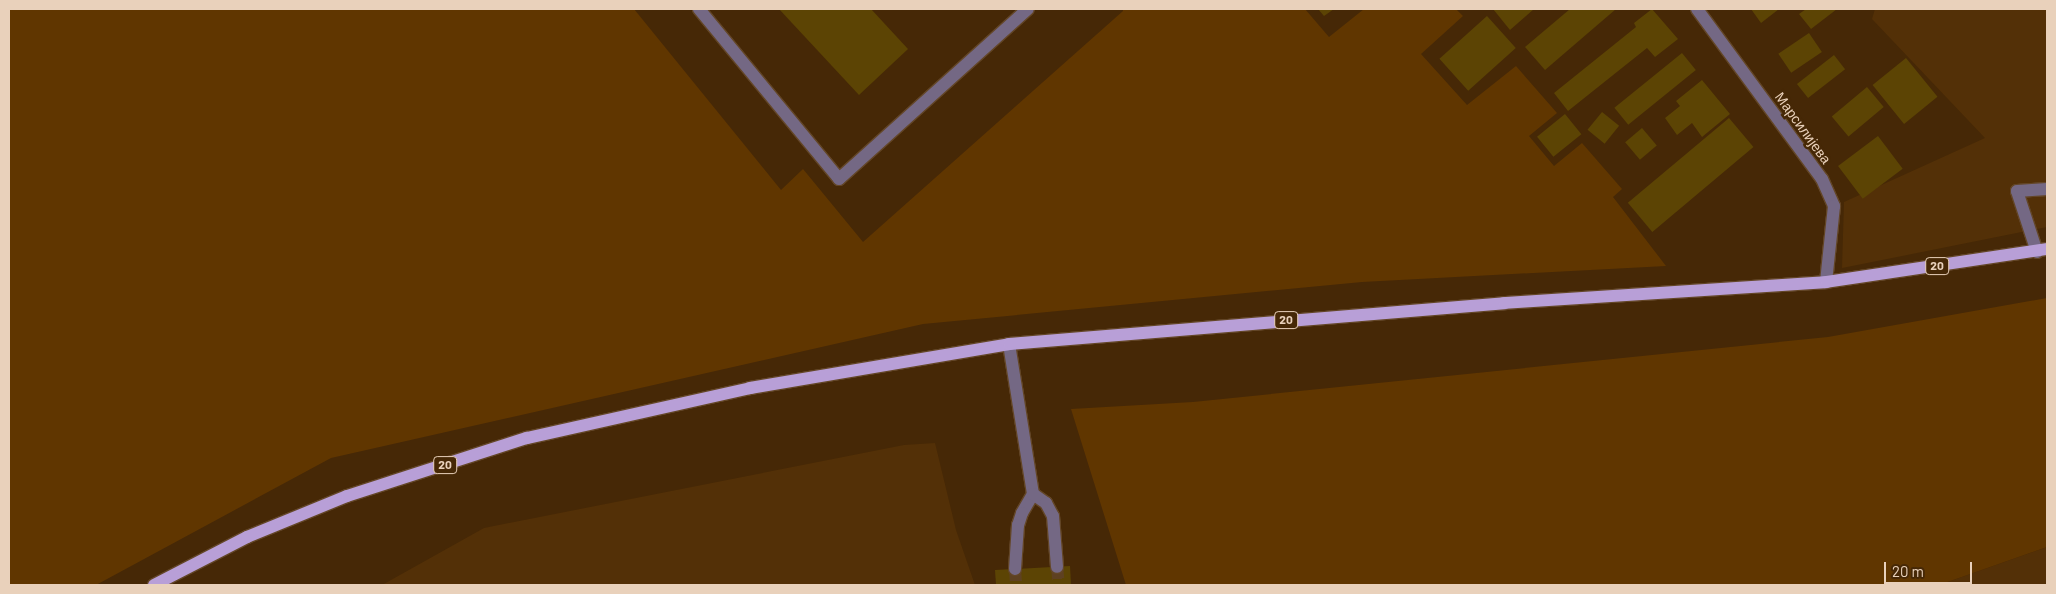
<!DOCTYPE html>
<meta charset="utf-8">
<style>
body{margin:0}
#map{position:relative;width:2056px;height:594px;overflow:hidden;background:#462806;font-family:Barlow,sans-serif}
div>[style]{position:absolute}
.built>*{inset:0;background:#533007}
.green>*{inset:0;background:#603600}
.building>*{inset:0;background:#5c4404;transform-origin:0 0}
.minor-tunnel>*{height:12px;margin-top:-6px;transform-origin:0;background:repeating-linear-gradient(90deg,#5e4121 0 12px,transparent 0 18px)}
.roads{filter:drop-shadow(1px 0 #634627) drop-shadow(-1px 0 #634627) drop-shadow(0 1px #634627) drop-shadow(0 -1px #634627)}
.minor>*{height:12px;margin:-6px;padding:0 6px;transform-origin:6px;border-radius:6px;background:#746884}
.major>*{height:12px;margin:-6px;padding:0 6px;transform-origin:6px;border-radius:6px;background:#b89fd7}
span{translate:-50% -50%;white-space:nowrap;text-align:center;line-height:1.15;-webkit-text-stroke:5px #462806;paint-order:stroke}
.shield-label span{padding:1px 4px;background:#462806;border:1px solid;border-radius:4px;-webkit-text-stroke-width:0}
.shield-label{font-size:12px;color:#e9d1bb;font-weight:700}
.street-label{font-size:14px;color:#e9d1bb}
.frame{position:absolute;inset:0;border:10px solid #e9d1bb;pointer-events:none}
.scale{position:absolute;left:1884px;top:562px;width:88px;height:22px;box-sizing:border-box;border:2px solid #e9d1bb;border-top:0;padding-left:6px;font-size:15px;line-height:18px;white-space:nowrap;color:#e9d1bb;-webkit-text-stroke:4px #462806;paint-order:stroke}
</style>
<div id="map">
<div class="built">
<div style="clip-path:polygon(1875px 9px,2047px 9px,2047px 227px,1842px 268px,1844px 202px,1985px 138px,1872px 19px)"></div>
<div style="clip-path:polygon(935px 443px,956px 530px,975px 585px,382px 585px,484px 528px,904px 445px)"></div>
<div style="clip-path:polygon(2047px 547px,2047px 585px,1939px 585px)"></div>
</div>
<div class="green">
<div style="clip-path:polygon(9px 9px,634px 9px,781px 190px,803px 169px,863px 242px,1123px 11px,1123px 9px,1305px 9px,1329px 37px,1364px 9px,1456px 9px,1463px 16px,1421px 54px,1467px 105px,1516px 66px,1557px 113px,1529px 136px,1554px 166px,1582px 143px,1622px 189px,1613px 197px,1666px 266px,1362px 282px,923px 324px,331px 458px,96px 585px,9px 585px)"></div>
<div style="clip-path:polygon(2047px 298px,2047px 547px,1939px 585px,1126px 585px,1071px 409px,1193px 402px,1828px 337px)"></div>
</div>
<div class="building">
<div style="clip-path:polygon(779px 9px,871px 9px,908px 49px,859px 95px)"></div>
<div style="clip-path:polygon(1318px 9px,1334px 9px,1324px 16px)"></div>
<div style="clip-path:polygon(1493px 9px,1534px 9px,1510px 30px)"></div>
<div style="clip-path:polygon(1570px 9px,1616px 9px,1545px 70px,1525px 47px)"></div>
<div style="clip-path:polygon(1652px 9px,1678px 39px,1655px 57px,1647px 48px,1568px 111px,1554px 93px,1636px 27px,1634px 23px)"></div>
<div style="clip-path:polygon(1751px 9px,1779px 9px,1761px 23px)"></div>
<div style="clip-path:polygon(1806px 9px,1837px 9px,1811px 29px,1799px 14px)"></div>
<div style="left:1487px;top:16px;width:43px;height:64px;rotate:48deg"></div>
<div style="left:1809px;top:33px;width:23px;height:37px;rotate:56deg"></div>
<div style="left:1682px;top:53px;width:22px;height:87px;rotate:51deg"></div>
<div style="left:1834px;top:55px;width:18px;height:47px;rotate:52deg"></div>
<div style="left:1906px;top:58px;width:50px;height:43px;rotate:51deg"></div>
<div style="clip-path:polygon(1702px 80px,1730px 114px,1702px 137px,1692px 123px,1677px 135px,1665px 118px,1680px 106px,1676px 101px)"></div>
<div style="left:1867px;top:87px;width:26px;height:46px;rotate:50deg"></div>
<div style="left:1602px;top:112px;width:22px;height:23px;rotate:39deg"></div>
<div style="left:1565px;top:114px;width:26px;height:36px;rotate:51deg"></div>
<div style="left:1729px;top:118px;width:38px;height:132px;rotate:50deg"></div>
<div style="left:1642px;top:128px;width:23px;height:22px;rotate:50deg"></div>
<div style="left:1878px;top:136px;width:41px;height:50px;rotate:53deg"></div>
<div style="clip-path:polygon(1070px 566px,1071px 585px,996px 585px,995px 570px)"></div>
</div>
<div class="minor-tunnel">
<div style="left:1057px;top:567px;width:18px;rotate:84deg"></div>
<div style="left:1015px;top:569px;width:16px;rotate:86deg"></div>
</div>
<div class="roads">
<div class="minor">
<div style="left:699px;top:9px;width:220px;rotate:50.5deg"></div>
<div style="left:839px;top:179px;width:254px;rotate:-42deg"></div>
<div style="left:1697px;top:9px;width:211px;rotate:53.7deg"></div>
<div style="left:1822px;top:179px;width:30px;rotate:66deg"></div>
<div style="left:1834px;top:206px;width:76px;rotate:96deg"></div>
<div style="left:2037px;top:252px;width:64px;rotate:-108.2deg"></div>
<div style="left:2017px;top:191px;width:30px;rotate:-4deg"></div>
<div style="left:1009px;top:344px;width:152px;rotate:80.9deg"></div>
<div style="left:1033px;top:494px;width:22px;rotate:120deg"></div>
<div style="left:1022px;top:513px;width:13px;rotate:108deg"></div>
<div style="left:1018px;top:525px;width:44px;rotate:93.9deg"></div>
<div style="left:1033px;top:494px;width:16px;rotate:35deg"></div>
<div style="left:1046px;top:503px;width:15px;rotate:62deg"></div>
<div style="left:1053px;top:516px;width:51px;rotate:85.5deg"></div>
</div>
<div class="major">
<div style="left:154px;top:585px;width:105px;rotate:-27.3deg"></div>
<div style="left:247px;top:537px;width:108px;rotate:-22.3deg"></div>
<div style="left:347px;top:496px;width:189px;rotate:-17.9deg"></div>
<div style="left:527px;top:438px;width:229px;rotate:-12.6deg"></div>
<div style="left:750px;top:388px;width:263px;rotate:-9.6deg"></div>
<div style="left:1009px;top:344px;width:497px;rotate:-4.7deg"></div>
<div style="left:1504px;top:303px;width:323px;rotate:-3.7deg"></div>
<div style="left:1826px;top:282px;width:223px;rotate:-8.5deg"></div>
</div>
</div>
<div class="shield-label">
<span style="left:1937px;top:266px">20</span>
<span style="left:1286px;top:320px">20</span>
<span style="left:445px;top:465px">20</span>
</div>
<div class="street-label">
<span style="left:1803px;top:128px;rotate:54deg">Марсилијева</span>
</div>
<div class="frame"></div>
<div class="scale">20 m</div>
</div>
